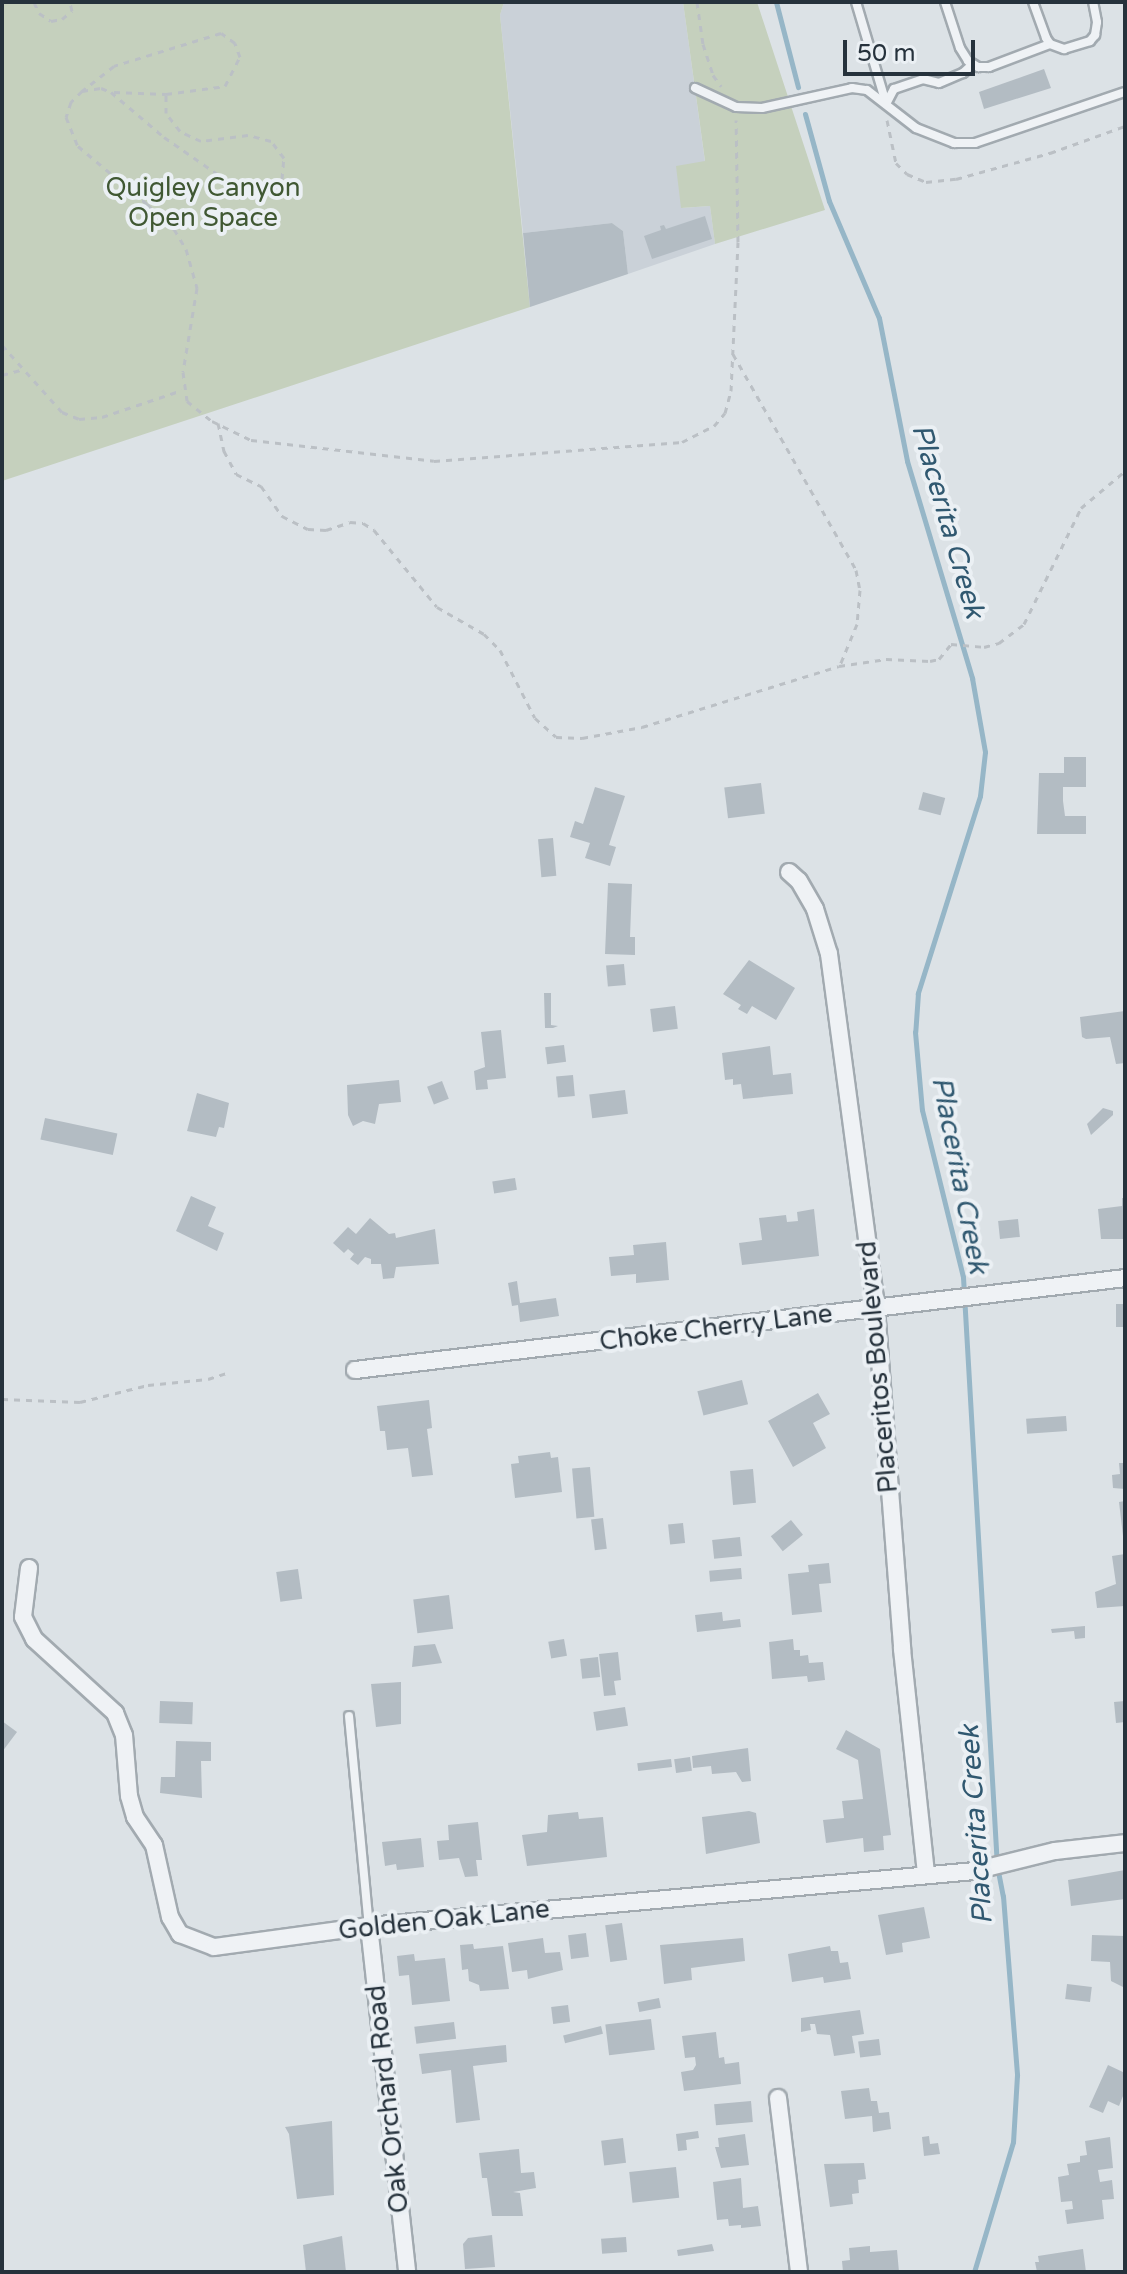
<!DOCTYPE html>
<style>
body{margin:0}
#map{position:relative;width:1127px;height:2274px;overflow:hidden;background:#dce2e6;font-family:"Varela Round",sans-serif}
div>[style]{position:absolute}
.built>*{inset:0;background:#cad1d8}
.green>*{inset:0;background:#c5d0bd}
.stream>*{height:5px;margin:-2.5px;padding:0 2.5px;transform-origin:2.5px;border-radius:2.5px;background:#96b6c7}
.building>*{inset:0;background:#b3bcc3;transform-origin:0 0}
.path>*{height:3px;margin-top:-1.5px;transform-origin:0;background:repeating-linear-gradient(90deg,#bbc0c5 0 6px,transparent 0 12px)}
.roads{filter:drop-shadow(2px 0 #a2aab0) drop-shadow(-2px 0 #a2aab0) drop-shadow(0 2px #a2aab0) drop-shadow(0 -2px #a2aab0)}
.lane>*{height:8px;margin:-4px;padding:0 4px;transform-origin:4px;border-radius:4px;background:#eff2f5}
.street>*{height:16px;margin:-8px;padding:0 8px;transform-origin:8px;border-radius:8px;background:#eff2f5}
span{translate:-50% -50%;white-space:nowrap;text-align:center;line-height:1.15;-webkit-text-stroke:8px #ebf0f4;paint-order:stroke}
.park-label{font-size:26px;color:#405833}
.street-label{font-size:26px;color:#26323c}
.water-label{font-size:28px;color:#305870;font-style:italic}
.frame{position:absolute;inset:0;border:4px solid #26323c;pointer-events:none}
.scale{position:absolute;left:843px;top:40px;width:132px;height:36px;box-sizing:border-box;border:4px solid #26323c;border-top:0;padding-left:10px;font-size:24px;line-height:28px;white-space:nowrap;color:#26323c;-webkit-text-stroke:6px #ebf0f4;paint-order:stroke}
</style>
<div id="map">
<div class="built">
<div style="clip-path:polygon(504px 2px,683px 2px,705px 162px,682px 208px,710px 206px,715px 244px,628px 274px,623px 231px,612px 223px,523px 233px,500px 15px)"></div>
</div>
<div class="green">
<div style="clip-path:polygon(2px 2px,504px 2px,500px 15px,530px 307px,2px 481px)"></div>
<div style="clip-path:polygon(683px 2px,757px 2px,825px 210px,715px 244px,710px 206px,681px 208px,676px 166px,705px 161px)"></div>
</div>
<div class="stream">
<div style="left:776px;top:2px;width:88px;rotate:75.5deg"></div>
<div style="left:805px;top:114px;width:90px;rotate:74.6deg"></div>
<div style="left:829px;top:201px;width:127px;rotate:66.9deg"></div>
<div style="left:879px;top:318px;width:146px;rotate:78.9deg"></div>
<div style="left:907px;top:461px;width:227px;rotate:73.3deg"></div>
<div style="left:972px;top:678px;width:75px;rotate:80deg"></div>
<div style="left:985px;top:752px;width:44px;rotate:96.5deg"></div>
<div style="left:980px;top:796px;width:207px;rotate:107.5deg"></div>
<div style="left:918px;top:993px;width:39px;rotate:94deg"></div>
<div style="left:915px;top:1032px;width:78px;rotate:84.9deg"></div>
<div style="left:922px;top:1110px;width:172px;rotate:76.2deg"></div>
<div style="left:963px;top:1277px;width:590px;rotate:86.7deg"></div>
<div style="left:997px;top:1866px;width:31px;rotate:79deg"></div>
<div style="left:1003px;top:1896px;width:180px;rotate:85.5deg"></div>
<div style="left:1017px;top:2075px;width:67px;rotate:93.4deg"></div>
<div style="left:1013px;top:2142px;width:136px;rotate:106.7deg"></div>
</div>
<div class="building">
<div style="clip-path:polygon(1044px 69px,1051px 88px,984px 109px,979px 92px)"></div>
<div style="clip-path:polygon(705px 216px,712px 239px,652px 259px,644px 236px,661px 230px,660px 226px,664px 225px,666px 229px)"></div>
<div style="clip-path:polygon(612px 223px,623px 231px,628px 274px,530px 307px,523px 233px)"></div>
<div style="clip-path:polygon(1064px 757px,1086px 757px,1086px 787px,1063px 787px,1063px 801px,1065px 816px,1086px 816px,1086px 834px,1037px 834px,1039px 773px,1064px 773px)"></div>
<div style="left:761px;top:783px;width:31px;height:37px;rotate:83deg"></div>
<div style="clip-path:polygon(595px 787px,625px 796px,609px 845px,616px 847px,610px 866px,585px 858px,590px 843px,570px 837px,575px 821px,583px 824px)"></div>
<div style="left:923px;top:792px;width:23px;height:18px;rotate:15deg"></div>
<div style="left:553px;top:838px;width:38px;height:15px;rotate:85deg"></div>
<div style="clip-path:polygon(608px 883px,632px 884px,630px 937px,635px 937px,635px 955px,605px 954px)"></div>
<div style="clip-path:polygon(749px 960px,795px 988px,776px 1020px,752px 1006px,747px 1014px,738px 1009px,741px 1005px,723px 994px)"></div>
<div style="left:624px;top:964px;width:21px;height:18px;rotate:85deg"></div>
<div style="clip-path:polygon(544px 993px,551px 993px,551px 1025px,558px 1026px,553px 1028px,545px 1028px)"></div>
<div style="left:675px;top:1006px;width:23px;height:25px;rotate:83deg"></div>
<div style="clip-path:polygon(1125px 1011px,1125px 1063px,1116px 1064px,1110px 1037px,1086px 1039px,1082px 1037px,1080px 1017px)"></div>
<div style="clip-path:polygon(501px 1030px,506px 1078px,487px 1080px,488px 1089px,476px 1090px,474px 1071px,485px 1067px,481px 1032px)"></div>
<div style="left:564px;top:1045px;width:17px;height:19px;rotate:83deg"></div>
<div style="clip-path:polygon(770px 1046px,773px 1075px,791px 1073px,793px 1094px,743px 1099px,741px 1084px,733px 1085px,733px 1079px,725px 1080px,722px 1053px)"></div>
<div style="left:573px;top:1075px;width:21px;height:17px;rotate:85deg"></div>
<div style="clip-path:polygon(399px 1080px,401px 1102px,379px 1104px,375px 1124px,363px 1121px,353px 1126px,348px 1115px,347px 1085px)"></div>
<div style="left:442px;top:1081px;width:19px;height:16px;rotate:69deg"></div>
<div style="left:625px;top:1090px;width:24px;height:36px;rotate:83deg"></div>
<div style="clip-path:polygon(197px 1093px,229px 1103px,224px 1128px,219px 1127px,216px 1137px,187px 1131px)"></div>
<div style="clip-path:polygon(1103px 1108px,1113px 1111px,1113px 1115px,1091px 1135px,1087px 1124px)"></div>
<div style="left:45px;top:1118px;width:74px;height:22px;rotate:12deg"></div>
<div style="left:515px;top:1178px;width:12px;height:23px;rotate:81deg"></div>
<div style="clip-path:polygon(191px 1196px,216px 1207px,208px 1226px,224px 1233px,217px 1251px,176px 1231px)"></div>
<div style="clip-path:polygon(1122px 1198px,1125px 1198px,1125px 1239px,1101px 1239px,1098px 1209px,1122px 1206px)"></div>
<div style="clip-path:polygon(814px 1209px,819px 1256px,742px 1265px,739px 1243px,762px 1240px,759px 1218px,786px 1215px,787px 1222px,798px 1221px,797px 1212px)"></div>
<div style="clip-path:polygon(370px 1218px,389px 1234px,395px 1233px,396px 1238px,435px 1229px,439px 1264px,396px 1267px,394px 1278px,383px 1279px,381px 1264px,371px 1264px,371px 1259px,365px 1257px,358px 1265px,350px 1259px,354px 1254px,348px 1249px,344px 1253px,333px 1243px,348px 1227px,356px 1234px)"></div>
<div style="left:1018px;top:1219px;width:18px;height:20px;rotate:84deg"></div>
<div style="clip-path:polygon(666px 1242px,669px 1280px,636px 1283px,636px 1274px,611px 1276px,609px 1257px,634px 1255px,633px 1245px)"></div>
<div style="clip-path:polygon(517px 1281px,520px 1303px,556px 1298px,559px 1316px,520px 1322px,518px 1305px,512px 1306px,508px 1283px)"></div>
<div style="left:1116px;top:1304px;width:9px;height:23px"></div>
<div style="left:742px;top:1380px;width:25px;height:46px;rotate:76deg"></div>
<div style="clip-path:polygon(818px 1393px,830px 1414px,813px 1423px,826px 1448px,793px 1467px,768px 1421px)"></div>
<div style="clip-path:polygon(429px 1400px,432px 1428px,427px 1429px,433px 1475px,412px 1477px,408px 1448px,387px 1450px,385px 1431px,380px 1431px,377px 1406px)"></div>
<div style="left:1066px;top:1416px;width:15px;height:40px;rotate:86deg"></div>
<div style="clip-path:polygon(550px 1452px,551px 1458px,558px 1457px,562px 1492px,515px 1498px,511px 1464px,519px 1463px,518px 1456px)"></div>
<div style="clip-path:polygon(1119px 1463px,1125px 1463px,1125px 1489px,1113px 1488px,1112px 1475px,1120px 1474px)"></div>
<div style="left:590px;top:1467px;width:50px;height:18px;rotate:85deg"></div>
<div style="left:753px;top:1469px;width:34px;height:23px;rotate:85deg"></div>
<div style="clip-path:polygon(1125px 1501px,1125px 1536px,1123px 1536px,1119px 1502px)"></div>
<div style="left:603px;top:1518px;width:31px;height:12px;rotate:83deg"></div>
<div style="left:791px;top:1520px;width:19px;height:26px;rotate:51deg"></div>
<div style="left:683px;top:1523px;width:20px;height:15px;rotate:84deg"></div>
<div style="left:740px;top:1537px;width:19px;height:28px;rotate:84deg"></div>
<div style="clip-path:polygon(1125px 1554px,1125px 1606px,1097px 1608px,1095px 1592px,1116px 1584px,1112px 1556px)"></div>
<div style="clip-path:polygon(829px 1563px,831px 1583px,819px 1584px,822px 1612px,792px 1615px,788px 1574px,809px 1572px,808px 1565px)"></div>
<div style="left:741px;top:1568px;width:11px;height:32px;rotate:85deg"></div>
<div style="left:298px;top:1569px;width:30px;height:22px;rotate:82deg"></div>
<div style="left:449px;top:1595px;width:34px;height:36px;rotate:83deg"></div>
<div style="clip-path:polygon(722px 1612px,723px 1621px,740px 1619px,741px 1627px,697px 1632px,695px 1615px)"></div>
<div style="clip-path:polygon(1085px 1626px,1085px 1638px,1075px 1639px,1074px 1631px,1052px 1633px,1051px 1629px)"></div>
<div style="left:564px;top:1639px;width:17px;height:16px;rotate:80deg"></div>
<div style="clip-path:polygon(793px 1639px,794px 1650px,800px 1650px,800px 1656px,808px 1655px,809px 1663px,823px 1662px,825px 1680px,808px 1682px,807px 1676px,772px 1679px,769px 1642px)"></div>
<div style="clip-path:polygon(435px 1644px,442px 1663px,412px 1667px,414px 1646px)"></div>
<div style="clip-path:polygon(618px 1652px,621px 1680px,614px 1681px,616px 1695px,604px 1696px,599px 1654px)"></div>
<div style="left:598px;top:1657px;width:20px;height:18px;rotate:84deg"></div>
<div style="clip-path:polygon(401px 1682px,401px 1724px,376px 1727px,371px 1684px)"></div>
<div style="left:160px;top:1701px;width:33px;height:22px;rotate:2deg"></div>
<div style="clip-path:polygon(1125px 1701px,1125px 1722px,1116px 1723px,1114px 1702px)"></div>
<div style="left:625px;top:1707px;width:19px;height:32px;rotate:81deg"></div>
<div style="clip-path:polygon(2px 1721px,17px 1732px,2px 1752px)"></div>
<div style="clip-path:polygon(846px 1730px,880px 1749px,891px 1835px,883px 1836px,884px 1850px,864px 1852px,863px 1838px,826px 1843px,823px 1820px,844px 1818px,842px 1801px,863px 1799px,858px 1760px,836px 1749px)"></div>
<div style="clip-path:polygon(176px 1741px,211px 1742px,211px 1761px,201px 1761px,202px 1798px,160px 1793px,161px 1777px,175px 1777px)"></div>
<div style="clip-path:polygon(748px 1748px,751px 1781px,742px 1782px,736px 1772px,712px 1774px,711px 1766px,693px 1768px,692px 1756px)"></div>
<div style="left:690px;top:1757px;width:14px;height:16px;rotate:82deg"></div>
<div style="left:671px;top:1759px;width:8px;height:34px;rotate:83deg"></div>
<div style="clip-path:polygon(749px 1811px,756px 1813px,760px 1843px,706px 1854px,702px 1817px)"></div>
<div style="clip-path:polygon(578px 1812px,579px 1819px,603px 1817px,607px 1857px,527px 1866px,522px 1835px,547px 1832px,548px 1815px)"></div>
<div style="clip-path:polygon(478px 1822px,482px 1860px,476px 1860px,478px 1876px,465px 1877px,459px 1858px,439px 1860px,437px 1841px,449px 1840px,448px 1825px)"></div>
<div style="clip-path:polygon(421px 1838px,424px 1867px,397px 1870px,396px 1864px,385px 1866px,382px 1842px)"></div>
<div style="clip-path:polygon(1125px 1870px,1125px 1899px,1071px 1906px,1068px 1880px)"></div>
<div style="clip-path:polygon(924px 1907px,930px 1938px,902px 1943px,903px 1952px,886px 1955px,878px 1915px)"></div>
<div style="left:622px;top:1923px;width:37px;height:17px;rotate:82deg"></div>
<div style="left:586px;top:1933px;width:24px;height:18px;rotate:83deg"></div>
<div style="clip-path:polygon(1092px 1935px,1125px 1936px,1125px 1988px,1111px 1981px,1110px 1962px,1091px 1961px)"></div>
<div style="clip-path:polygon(543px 1938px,545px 1953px,560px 1952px,563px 1970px,528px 1979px,527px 1970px,512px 1972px,508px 1943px)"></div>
<div style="clip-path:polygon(743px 1938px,745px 1961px,691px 1968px,692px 1980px,664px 1984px,660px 1945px)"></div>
<div style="clip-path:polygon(473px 1944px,474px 1949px,503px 1946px,509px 1989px,480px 1991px,479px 1985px,469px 1981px,468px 1969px,462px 1970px,460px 1945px)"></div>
<div style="clip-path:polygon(830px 1946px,831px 1951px,838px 1951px,840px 1963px,848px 1962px,851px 1979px,824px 1983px,823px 1977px,792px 1982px,788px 1954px)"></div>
<div style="clip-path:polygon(414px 1954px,415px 1961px,445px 1958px,450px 2001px,412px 2005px,409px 1975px,399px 1976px,397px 1956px)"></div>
<div style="left:1067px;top:1984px;width:25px;height:15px;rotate:7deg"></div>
<div style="left:659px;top:1998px;width:10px;height:22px;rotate:79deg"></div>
<div style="left:568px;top:2005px;width:17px;height:17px;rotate:83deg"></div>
<div style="clip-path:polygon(860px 2010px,864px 2034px,852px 2036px,855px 2053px,834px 2056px,830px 2035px,817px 2034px,815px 2024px,810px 2024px,811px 2030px,801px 2032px,801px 2018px)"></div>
<div style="left:651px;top:2019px;width:31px;height:46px;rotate:83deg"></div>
<div style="left:454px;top:2022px;width:17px;height:40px;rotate:83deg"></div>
<div style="left:601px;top:2026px;width:8px;height:39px;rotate:76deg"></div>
<div style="clip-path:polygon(716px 2032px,719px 2058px,724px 2057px,725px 2064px,739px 2062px,741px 2084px,684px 2091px,681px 2072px,693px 2070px,696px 2065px,695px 2057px,685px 2058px,682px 2036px)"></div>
<div style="left:879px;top:2039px;width:16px;height:21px;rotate:83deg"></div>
<div style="clip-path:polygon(506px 2045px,507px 2062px,473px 2066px,480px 2120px,456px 2123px,451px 2070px,422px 2074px,419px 2054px)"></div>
<div style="clip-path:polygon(1108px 2065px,1125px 2073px,1125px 2091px,1119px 2106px,1108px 2101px,1103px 2113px,1089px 2107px)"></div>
<div style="clip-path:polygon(869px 2088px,871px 2101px,877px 2101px,879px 2113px,889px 2112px,891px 2129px,873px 2132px,872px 2116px,845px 2119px,841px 2091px)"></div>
<div style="left:751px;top:2101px;width:21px;height:37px;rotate:85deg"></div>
<div style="clip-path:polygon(332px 2121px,334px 2195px,297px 2199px,289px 2134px,285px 2127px)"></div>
<div style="clip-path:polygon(698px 2131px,699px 2138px,686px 2140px,687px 2150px,678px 2151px,676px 2134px)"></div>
<div style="clip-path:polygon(745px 2134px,749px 2165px,721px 2168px,715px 2147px,719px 2147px,718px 2138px)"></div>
<div style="clip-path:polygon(929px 2136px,930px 2144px,938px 2143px,940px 2154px,924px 2156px,922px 2137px)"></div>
<div style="clip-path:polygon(1110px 2137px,1113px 2168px,1098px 2170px,1100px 2182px,1112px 2180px,1114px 2199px,1102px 2200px,1104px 2219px,1067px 2224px,1065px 2210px,1073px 2209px,1072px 2201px,1061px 2202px,1058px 2177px,1069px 2175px,1067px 2164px,1080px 2162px,1080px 2156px,1087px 2155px,1085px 2141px)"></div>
<div style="left:623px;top:2138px;width:25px;height:22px;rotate:83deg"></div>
<div style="clip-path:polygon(519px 2149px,521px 2173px,534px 2172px,536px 2188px,513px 2192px,520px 2193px,523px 2216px,492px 2216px,487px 2178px,482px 2178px,479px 2153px)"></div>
<div style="clip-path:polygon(864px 2163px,866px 2179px,858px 2180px,859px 2193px,852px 2194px,853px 2204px,830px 2207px,824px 2164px)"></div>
<div style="left:676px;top:2167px;width:31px;height:47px;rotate:84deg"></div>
<div style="clip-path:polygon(741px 2178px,743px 2208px,758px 2206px,761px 2226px,741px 2228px,741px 2225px,729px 2226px,728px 2219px,717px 2220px,713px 2182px)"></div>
<div style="clip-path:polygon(492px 2235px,495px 2267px,465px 2269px,463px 2244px,468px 2238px)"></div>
<div style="clip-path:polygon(342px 2236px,346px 2272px,306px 2272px,303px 2245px)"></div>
<div style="left:626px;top:2237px;width:15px;height:25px;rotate:86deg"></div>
<div style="clip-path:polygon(712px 2244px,714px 2251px,678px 2256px,677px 2250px)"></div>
<div style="clip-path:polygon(870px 2246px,870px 2252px,897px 2250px,899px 2272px,843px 2272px,842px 2261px,850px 2260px,849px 2248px)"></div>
<div style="clip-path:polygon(1083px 2249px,1086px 2272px,1037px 2272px,1035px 2262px,1039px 2262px,1038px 2256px)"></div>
</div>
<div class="path">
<div style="left:34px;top:2px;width:12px;rotate:66deg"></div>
<div style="left:39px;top:13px;width:14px;rotate:34deg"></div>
<div style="left:51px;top:21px;width:11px;rotate:-10deg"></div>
<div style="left:62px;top:19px;width:13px;rotate:-39deg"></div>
<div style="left:72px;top:11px;width:9px;rotate:-103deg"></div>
<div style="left:697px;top:2px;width:42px;rotate:81.9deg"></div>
<div style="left:703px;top:44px;width:33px;rotate:72deg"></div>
<div style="left:713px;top:75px;width:14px;rotate:54deg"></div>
<div style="left:82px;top:91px;width:19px;rotate:-9deg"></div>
<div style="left:101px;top:88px;width:11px;rotate:22deg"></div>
<div style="left:111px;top:92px;width:70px;rotate:40.3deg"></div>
<div style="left:164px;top:137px;width:72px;rotate:34.8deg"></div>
<div style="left:223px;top:178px;width:25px;rotate:23deg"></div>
<div style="left:246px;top:188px;width:22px;rotate:-3deg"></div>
<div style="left:268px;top:187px;width:16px;rotate:-30deg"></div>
<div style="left:282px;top:179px;width:21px;rotate:-85deg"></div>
<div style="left:284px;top:158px;width:21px;rotate:-127deg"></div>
<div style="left:271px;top:141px;width:24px;rotate:-165deg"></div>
<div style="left:248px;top:135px;width:47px;rotate:172.7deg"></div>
<div style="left:201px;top:141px;width:23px;rotate:-155deg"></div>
<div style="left:180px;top:131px;width:23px;rotate:-128deg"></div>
<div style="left:166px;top:113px;width:19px;rotate:-90deg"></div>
<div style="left:166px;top:94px;width:60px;rotate:-7.7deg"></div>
<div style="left:225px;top:86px;width:33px;rotate:-63deg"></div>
<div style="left:240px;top:57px;width:15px;rotate:-110deg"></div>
<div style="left:235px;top:43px;width:17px;rotate:-144deg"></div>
<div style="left:221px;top:33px;width:112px;rotate:162.9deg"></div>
<div style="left:114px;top:66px;width:41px;rotate:142deg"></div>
<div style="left:82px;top:91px;width:16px;rotate:135deg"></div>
<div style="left:71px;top:102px;width:16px;rotate:108deg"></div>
<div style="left:66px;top:117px;width:31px;rotate:68deg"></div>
<div style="left:78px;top:146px;width:90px;rotate:40deg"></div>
<div style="left:147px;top:204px;width:37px;rotate:43deg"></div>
<div style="left:174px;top:229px;width:23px;rotate:59deg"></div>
<div style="left:186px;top:249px;width:41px;rotate:74.2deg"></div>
<div style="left:197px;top:288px;width:85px;rotate:99.5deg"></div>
<div style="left:183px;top:372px;width:29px;rotate:82deg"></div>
<div style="left:187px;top:401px;width:32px;rotate:39deg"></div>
<div style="left:212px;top:421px;width:43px;rotate:26deg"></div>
<div style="left:251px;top:440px;width:184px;rotate:6.5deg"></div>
<div style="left:434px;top:461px;width:249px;rotate:-4.4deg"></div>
<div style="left:682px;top:442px;width:36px;rotate:-27deg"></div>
<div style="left:714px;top:426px;width:17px;rotate:-50deg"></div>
<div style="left:725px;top:413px;width:23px;rotate:-75deg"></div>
<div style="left:731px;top:391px;width:149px;rotate:-87.3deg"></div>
<div style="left:738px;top:242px;width:122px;rotate:-90.9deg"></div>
<div style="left:114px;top:92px;width:52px;rotate:2.2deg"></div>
<div style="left:887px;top:120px;width:44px;rotate:78.2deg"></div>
<div style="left:896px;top:163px;width:16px;rotate:45deg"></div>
<div style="left:907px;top:174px;width:21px;rotate:23deg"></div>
<div style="left:926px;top:182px;width:30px;rotate:-6deg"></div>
<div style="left:956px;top:179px;width:98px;rotate:-15.5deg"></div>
<div style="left:1050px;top:153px;width:80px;rotate:-19.8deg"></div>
<div style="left:2px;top:345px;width:90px;rotate:48.2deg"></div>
<div style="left:62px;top:412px;width:18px;rotate:22deg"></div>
<div style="left:79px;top:419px;width:23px;rotate:-5deg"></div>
<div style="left:102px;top:417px;width:84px;rotate:-18.6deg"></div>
<div style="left:733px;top:354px;width:249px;rotate:60.3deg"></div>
<div style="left:856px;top:570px;width:20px;rotate:79deg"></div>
<div style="left:860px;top:590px;width:34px;rotate:95deg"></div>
<div style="left:857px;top:624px;width:44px;rotate:112.5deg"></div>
<div style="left:2px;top:375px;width:20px;rotate:-15deg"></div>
<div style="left:218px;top:423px;width:29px;rotate:78deg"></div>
<div style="left:224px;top:451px;width:26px;rotate:62deg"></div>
<div style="left:236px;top:474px;width:28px;rotate:26deg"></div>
<div style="left:261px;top:486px;width:37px;rotate:55deg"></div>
<div style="left:282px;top:516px;width:29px;rotate:27deg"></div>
<div style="left:308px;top:529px;width:18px;rotate:3deg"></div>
<div style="left:326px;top:530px;width:25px;rotate:-18deg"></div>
<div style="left:350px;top:522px;width:13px;rotate:4deg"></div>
<div style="left:363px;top:523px;width:13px;rotate:32deg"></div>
<div style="left:374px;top:530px;width:99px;rotate:50.7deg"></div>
<div style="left:437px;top:607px;width:54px;rotate:29.9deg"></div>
<div style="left:484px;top:634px;width:23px;rotate:45deg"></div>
<div style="left:500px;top:650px;width:76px;rotate:62.8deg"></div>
<div style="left:535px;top:718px;width:28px;rotate:42deg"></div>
<div style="left:556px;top:737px;width:26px;rotate:2deg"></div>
<div style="left:582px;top:738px;width:61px;rotate:-10.4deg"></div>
<div style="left:642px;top:727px;width:206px;rotate:-17.2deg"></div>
<div style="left:839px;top:666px;width:48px;rotate:-8.5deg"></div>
<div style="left:886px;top:659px;width:44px;rotate:2.6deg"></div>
<div style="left:930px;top:661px;width:9px;rotate:-13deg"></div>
<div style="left:939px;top:659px;width:19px;rotate:-51deg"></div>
<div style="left:951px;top:644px;width:33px;rotate:5deg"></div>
<div style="left:984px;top:647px;width:16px;rotate:-15deg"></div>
<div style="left:999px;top:643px;width:31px;rotate:-37deg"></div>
<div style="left:1024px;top:624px;width:129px;rotate:-63.8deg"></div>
<div style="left:1081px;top:508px;width:57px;rotate:-40.1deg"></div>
<div style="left:2px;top:1399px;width:78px;rotate:2.2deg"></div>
<div style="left:80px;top:1402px;width:70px;rotate:-14deg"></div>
<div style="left:148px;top:1385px;width:60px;rotate:-5.7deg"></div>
<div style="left:208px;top:1379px;width:20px;rotate:-18deg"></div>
</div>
<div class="roads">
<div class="lane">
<div style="left:856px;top:2px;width:105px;rotate:73.5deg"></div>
<div style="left:945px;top:2px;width:48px;rotate:71.9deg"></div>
<div style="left:960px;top:48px;width:15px;rotate:58deg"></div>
<div style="left:968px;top:61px;width:12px;rotate:31deg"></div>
<div style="left:978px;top:67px;width:11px"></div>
<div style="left:989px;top:67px;width:65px;rotate:-20.7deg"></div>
<div style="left:1033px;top:2px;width:38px;rotate:70deg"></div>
<div style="left:1046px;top:38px;width:7px;rotate:56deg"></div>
<div style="left:1050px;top:44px;width:15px;rotate:20deg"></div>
<div style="left:1064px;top:49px;width:27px;rotate:-17deg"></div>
<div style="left:1090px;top:41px;width:8px;rotate:-50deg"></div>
<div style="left:1095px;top:35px;width:13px;rotate:-81deg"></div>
<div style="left:1097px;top:22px;width:20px;rotate:-101deg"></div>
<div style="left:695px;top:88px;width:45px;rotate:24.9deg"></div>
<div style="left:736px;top:107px;width:26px;rotate:2deg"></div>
<div style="left:762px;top:108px;width:92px;rotate:-12.5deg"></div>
<div style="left:852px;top:88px;width:15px;rotate:8deg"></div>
<div style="left:867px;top:90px;width:62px;rotate:37.8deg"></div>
<div style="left:916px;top:128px;width:41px;rotate:21.5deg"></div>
<div style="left:954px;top:143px;width:21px"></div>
<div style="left:975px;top:143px;width:158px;rotate:-18.8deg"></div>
<div style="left:886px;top:104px;width:17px;rotate:-62deg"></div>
<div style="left:894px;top:89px;width:31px;rotate:-19deg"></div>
<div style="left:923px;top:79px;width:16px;rotate:14deg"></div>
<div style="left:939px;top:83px;width:26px;rotate:-23deg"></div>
<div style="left:963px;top:73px;width:13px;rotate:-42deg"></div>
<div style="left:349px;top:1716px;width:211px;rotate:84.6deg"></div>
</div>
<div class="street">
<div style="left:789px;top:872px;width:13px;rotate:42deg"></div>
<div style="left:799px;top:881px;width:32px;rotate:60deg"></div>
<div style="left:815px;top:909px;width:47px;rotate:72.7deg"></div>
<div style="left:829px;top:954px;width:357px;rotate:82.4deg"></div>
<div style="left:876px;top:1308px;width:342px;rotate:85.6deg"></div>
<div style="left:902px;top:1649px;width:225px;rotate:83.9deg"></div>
<div style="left:355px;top:1370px;width:775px;rotate:-6.81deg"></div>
<div style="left:29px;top:1568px;width:49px;rotate:97deg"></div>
<div style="left:23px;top:1617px;width:25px;rotate:63deg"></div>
<div style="left:34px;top:1639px;width:110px;rotate:42.4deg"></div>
<div style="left:115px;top:1713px;width:24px;rotate:68deg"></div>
<div style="left:124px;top:1735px;width:61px;rotate:85.3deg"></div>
<div style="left:129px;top:1796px;width:22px;rotate:74deg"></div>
<div style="left:135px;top:1817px;width:34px;rotate:56deg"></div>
<div style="left:154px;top:1845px;width:74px;rotate:77.5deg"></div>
<div style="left:170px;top:1917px;width:20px;rotate:60deg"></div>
<div style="left:180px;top:1934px;width:36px;rotate:21deg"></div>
<div style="left:214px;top:1947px;width:156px;rotate:-7.7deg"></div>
<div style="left:369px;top:1926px;width:607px;rotate:-5.19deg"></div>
<div style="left:974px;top:1871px;width:83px;rotate:-13.9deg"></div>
<div style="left:1055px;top:1851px;width:70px;rotate:-6.5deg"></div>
<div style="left:369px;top:1926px;width:348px;rotate:83.7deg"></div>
<div style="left:778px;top:2098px;width:175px;rotate:83.1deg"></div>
</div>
</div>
<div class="park-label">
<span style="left:203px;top:203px">Quigley Canyon<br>Open Space</span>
</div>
<div class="street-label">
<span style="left:716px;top:1328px;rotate:-7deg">Choke Cherry Lane</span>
<span style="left:878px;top:1367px;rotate:-95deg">Placeritos Boulevard</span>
<span style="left:444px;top:1920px;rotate:-6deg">Golden Oak Lane</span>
<span style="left:388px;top:2099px;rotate:-96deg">Oak Orchard Road</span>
</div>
<div class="water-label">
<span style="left:948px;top:521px;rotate:74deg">Placerita Creek</span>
<span style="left:960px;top:1175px;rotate:79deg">Placerita Creek</span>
<span style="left:976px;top:1825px;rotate:-94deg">Placerita Creek</span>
</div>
<div class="frame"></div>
<div class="scale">50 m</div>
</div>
